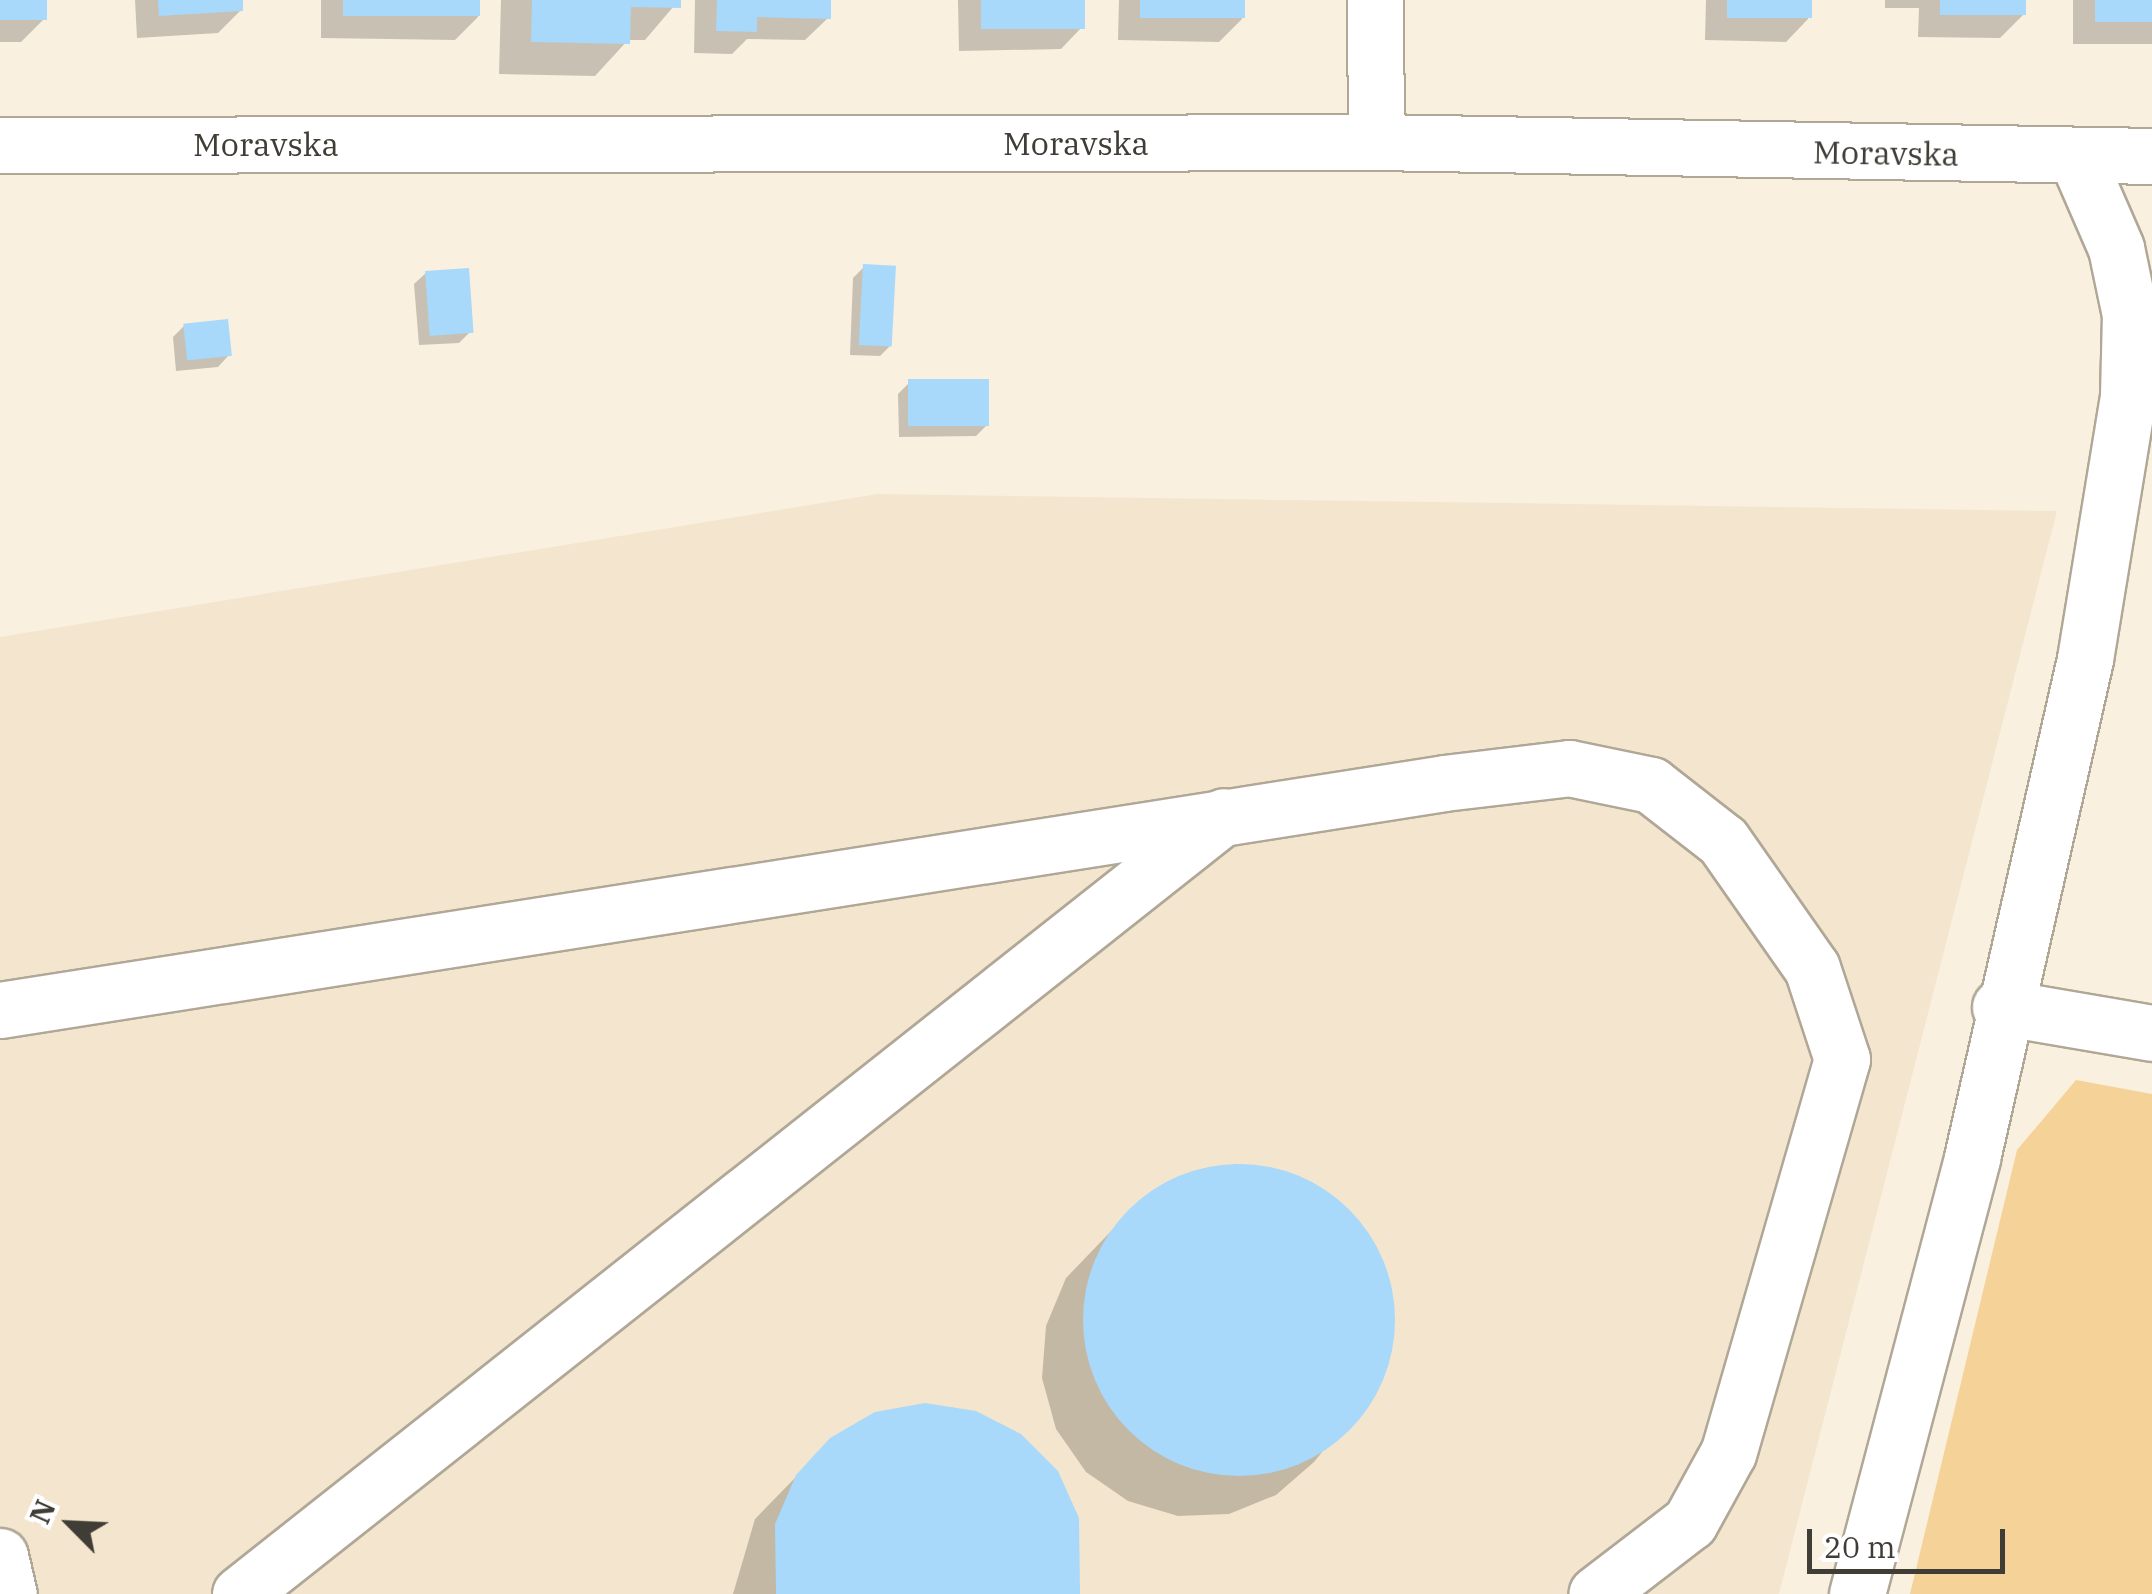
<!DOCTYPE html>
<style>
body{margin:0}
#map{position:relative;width:2152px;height:1594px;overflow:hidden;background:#faf0df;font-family:"IBM Plex Serif",serif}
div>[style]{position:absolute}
.built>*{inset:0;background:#f4e6ce}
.green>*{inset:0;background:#f5d297}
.shadow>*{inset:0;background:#0003;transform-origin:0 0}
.building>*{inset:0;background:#a8d8fa;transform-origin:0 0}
.round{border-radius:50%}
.roads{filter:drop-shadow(2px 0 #b0a797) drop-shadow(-2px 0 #b0a797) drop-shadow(0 2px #b0a797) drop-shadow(0 -2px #b0a797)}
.minor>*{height:55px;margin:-27.5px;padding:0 27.5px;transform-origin:27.5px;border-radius:27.5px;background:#fff}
span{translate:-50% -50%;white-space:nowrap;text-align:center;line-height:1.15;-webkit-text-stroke:8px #fff;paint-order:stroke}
.street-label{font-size:32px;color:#403c36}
.north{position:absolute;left:20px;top:1474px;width:100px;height:100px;-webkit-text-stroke:8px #fff;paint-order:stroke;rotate:294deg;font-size:28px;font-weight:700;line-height:40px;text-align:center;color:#403c36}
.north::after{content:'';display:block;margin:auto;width:35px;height:45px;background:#403c36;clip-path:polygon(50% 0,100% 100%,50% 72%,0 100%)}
.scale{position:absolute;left:1807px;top:1529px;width:198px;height:45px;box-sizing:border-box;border:5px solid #403c36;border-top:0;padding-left:12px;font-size:30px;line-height:35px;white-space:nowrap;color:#403c36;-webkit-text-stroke:8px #fff;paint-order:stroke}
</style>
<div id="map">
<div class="built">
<div style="clip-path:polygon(877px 494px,2057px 511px,1779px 1594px,0 1594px,0 637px)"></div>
</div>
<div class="green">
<div style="clip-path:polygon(2076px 1080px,2152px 1094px,2152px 1594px,1910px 1594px,2017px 1150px)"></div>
</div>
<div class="shadow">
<div style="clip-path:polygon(0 0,45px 0,44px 19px,21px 42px,0 42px)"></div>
<div style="clip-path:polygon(135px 0,240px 0,241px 10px,218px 33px,137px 38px)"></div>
<div style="clip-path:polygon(321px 0,478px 0,478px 17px,455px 40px,321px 38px)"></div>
<div style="clip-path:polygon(501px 0,679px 0,645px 40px,628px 40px,595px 76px,499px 74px)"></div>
<div style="clip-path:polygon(695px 0,828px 0,828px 18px,805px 40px,747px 39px,732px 54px,694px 53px)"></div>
<div style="clip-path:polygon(958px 0,1083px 0,1083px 26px,1061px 49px,959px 51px)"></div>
<div style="clip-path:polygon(1119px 0,1243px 0,1242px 19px,1219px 42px,1118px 40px)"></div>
<div style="clip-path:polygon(1706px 0,1809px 0,1808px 19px,1786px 42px,1705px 40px)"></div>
<div style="clip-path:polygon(1885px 0,2023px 0,2023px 15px,2000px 38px,1918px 37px,1919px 8px,1885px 8px)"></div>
<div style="left:2073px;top:0;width:79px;height:44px"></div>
<div style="clip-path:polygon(864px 267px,891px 345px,880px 356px,850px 355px,853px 278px)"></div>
<div style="clip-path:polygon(426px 273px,470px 332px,459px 343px,419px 345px,414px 284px)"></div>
<div style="clip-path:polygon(184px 326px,229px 355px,218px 367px,176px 371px,173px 337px)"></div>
<div style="clip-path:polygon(909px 383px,987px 425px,976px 436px,899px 437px,898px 394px)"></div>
<div style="clip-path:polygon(1237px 1164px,1287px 1172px,1331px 1195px,1366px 1231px,1388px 1277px,1393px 1326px,1383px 1376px,1314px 1462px,1276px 1495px,1229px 1514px,1178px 1516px,1128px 1501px,1086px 1472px,1056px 1429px,1042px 1378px,1046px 1326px,1066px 1278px,1143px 1198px,1187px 1174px)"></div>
<div style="clip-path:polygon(832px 1440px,1077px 1518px,1077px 1594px,733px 1594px,755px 1519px)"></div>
</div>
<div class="building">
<div style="left:0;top:0;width:47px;height:20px"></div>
<div style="clip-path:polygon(158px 0,243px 0,243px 11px,159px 16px)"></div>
<div style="left:343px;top:0;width:137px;height:16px"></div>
<div style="clip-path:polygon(532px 0,681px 0,681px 8px,631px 7px,630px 44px,531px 42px)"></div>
<div style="clip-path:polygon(717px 0,831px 0,831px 19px,757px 17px,757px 32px,716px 31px)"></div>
<div style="left:981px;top:0;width:104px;height:29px"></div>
<div style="left:1140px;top:0;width:105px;height:18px"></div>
<div style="left:1727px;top:0;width:85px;height:18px"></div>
<div style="left:1940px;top:0;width:86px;height:15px"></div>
<div style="left:2095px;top:0;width:57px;height:22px"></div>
<div style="left:863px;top:264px;width:33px;height:81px;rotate:3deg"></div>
<div style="left:469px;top:268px;width:65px;height:44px;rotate:86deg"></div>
<div style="left:228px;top:319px;width:37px;height:45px;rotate:84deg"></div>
<div style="left:989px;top:379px;width:47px;height:81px;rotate:90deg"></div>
<div class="round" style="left:1083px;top:1164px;width:312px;height:312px"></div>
<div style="clip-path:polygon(925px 1403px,976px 1411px,1021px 1434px,1058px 1471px,1079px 1518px,1080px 1594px,776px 1594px,775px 1524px,796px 1475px,830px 1438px,875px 1412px)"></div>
</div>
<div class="roads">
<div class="minor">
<div style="left:1375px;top:0;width:142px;rotate:89.6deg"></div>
<div style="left:0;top:145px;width:1376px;rotate:-0.12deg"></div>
<div style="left:1376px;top:142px;width:776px;rotate:1.03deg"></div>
<div style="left:2000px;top:1007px;width:154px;rotate:9.7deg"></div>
<div style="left:0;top:1010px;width:1462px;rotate:-8.93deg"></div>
<div style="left:1444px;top:783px;width:126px;rotate:-6.8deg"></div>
<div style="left:1569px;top:768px;width:84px;rotate:11.7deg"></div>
<div style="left:1651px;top:785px;width:91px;rotate:37.9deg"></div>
<div style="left:1723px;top:841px;width:155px;rotate:55deg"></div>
<div style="left:1812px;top:968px;width:96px;rotate:71.8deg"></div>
<div style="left:1842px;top:1059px;width:410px;rotate:106.1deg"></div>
<div style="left:1728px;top:1453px;width:79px;rotate:118.8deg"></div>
<div style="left:1690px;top:1522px;width:118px;rotate:142.5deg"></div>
<div style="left:0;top:1556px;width:39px;rotate:77deg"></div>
<div style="left:240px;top:1594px;width:1254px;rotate:-38.33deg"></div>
<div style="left:1857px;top:1594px;width:451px;rotate:-75.2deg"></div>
<div style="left:1972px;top:1158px;width:512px;rotate:-77.24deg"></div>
<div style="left:2085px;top:659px;width:267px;rotate:-80.7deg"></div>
<div style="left:2128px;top:395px;width:80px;rotate:-88.6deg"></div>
<div style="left:2130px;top:315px;width:68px;rotate:-101.8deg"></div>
<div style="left:2116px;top:248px;width:100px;rotate:-113.5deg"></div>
</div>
</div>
<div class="street-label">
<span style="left:1076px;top:143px">Moravska</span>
<span style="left:266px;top:144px">Moravska</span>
<span style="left:1886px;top:153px;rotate:1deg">Moravska</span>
</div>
<div class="north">N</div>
<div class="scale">20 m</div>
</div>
